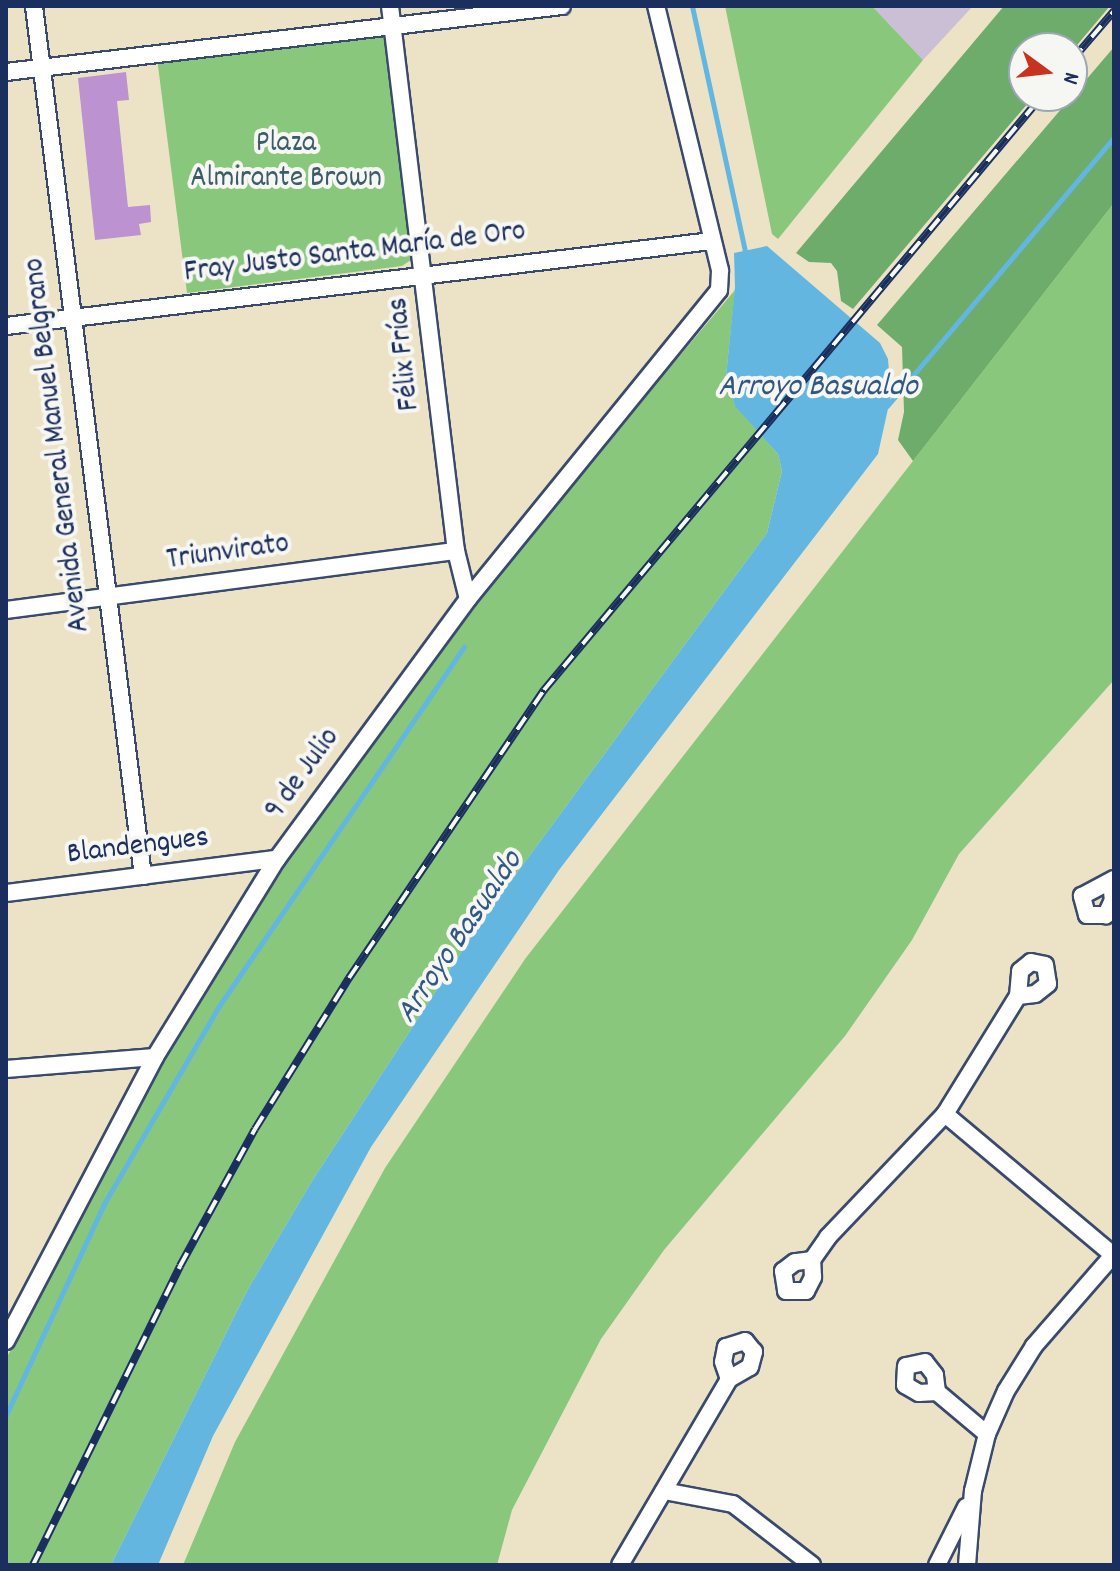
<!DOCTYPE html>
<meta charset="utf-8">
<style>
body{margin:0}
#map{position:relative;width:1120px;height:1571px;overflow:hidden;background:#ece3c6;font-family:Dekko,sans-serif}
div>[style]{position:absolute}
.industrial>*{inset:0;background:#cbbfd5}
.green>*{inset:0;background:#89c77d}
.forest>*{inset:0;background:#6eac6c}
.water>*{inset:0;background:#63b6df}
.stream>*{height:5px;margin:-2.5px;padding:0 2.5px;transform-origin:2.5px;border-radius:2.5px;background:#63b6df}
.building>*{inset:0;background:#bd92d0}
.roads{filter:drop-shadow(2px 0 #3a4a6e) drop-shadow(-2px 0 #3a4a6e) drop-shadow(0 2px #3a4a6e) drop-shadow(0 -2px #3a4a6e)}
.street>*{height:16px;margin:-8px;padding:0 8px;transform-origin:8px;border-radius:8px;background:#fff}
.rail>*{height:8px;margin-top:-4px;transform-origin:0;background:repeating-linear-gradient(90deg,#f6f6f2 0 15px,#1b2f5e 0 30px);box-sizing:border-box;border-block:2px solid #1b2f5e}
span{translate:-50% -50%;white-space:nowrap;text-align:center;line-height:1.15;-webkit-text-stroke:8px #f6f6f2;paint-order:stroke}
.park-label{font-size:30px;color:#3c5d67}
.street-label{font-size:30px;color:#1b2f5e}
.water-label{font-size:32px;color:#315885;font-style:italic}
.frame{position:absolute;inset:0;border:8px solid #1b2f5e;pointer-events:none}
.north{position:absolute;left:1008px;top:32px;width:80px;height:80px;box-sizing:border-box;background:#f6f6f2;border:2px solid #9ea6b7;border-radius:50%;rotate:105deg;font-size:22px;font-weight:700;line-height:32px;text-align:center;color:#1b2f5e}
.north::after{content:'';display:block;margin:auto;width:28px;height:36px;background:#c8321e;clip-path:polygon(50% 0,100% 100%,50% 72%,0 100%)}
</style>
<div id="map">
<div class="industrial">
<div style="clip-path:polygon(872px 6px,973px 6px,923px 60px)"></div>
</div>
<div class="green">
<div style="clip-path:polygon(725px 6px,872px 6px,923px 60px,778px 239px,772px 234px)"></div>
<div style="clip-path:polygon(384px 34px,411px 260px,402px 266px,187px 293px,157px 58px)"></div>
<div style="clip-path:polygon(1114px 203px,1114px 680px,959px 854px,912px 940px,845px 1036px,664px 1250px,601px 1339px,512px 1510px,497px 1565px,183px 1565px,235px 1442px,385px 1168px,525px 959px)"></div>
<div style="clip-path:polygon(735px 290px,726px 376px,735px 405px,778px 454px,782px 471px,767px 533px,483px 919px,312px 1181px,248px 1289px,111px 1565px,6px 1565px,6px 1359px,169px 1047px,285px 862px,460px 617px)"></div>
</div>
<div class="forest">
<div style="clip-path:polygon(1004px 6px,1110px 6px,1072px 51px,1024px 48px,1024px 96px,1034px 96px,853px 309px,841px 301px,837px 271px,831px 263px,809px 262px,796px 253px)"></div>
<div style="clip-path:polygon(1114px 47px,1114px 203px,913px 461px,898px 440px,904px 412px,902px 347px,877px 325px)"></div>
</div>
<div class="water">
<div style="clip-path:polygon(767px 246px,880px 343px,888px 359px,891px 395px,878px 454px,559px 870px,371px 1147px,213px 1436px,158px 1565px,111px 1565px,248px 1289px,312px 1181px,483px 919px,767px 533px,782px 471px,778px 454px,735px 406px,726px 376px,735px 287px,734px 253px)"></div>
</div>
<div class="stream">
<div style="left:692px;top:6px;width:255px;rotate:77.8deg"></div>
<div style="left:887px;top:406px;width:352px;rotate:-49.8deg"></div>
<div style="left:6px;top:1415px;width:235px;rotate:-65.1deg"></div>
<div style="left:105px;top:1202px;width:227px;rotate:-59.8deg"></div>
<div style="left:219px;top:1006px;width:435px;rotate:-55.7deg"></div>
</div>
<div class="building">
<div style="clip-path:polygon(126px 72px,129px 100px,117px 101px,128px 207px,150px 205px,151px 222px,139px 224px,141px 235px,95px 240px,78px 78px)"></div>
</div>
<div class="roads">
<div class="street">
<div style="left:34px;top:6px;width:877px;rotate:82.86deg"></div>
<div style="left:390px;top:6px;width:549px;rotate:83.1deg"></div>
<div style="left:456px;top:551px;width:49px;rotate:76deg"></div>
<div style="left:6px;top:72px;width:560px;rotate:-6.77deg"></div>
<div style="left:6px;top:326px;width:710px;rotate:-6.87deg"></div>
<div style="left:6px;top:610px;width:454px;rotate:-7.5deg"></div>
<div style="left:1111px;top:882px;width:18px;rotate:84deg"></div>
<div style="left:1113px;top:900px;width:17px;rotate:115deg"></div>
<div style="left:1106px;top:915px;width:19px;rotate:180deg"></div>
<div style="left:1087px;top:915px;width:20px;rotate:-105deg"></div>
<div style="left:1082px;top:896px;width:36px;rotate:-28deg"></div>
<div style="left:6px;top:893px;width:273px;rotate:-7.2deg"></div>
<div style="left:6px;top:1069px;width:149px;rotate:-4.6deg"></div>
<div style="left:945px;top:1114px;width:221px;rotate:40deg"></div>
<div style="left:812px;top:1260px;width:17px;rotate:173deg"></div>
<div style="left:795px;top:1262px;width:15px;rotate:143deg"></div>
<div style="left:783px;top:1271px;width:20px;rotate:81deg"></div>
<div style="left:786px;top:1291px;width:20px"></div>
<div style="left:806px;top:1291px;width:16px;rotate:-63deg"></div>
<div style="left:813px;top:1277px;width:17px;rotate:-93deg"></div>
<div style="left:812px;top:1260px;width:28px;rotate:-55deg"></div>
<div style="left:828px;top:1237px;width:170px;rotate:-46.4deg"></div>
<div style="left:945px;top:1114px;width:139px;rotate:-58.3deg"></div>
<div style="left:1018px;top:996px;width:25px;rotate:-85deg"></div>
<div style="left:1020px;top:971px;width:14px;rotate:-39deg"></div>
<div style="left:1031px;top:962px;width:14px;rotate:12deg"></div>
<div style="left:1045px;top:965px;width:19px;rotate:81deg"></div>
<div style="left:1048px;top:984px;width:16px;rotate:142deg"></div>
<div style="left:1035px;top:994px;width:17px;rotate:173deg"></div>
<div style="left:6px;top:1341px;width:321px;rotate:-62.3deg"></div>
<div style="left:155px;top:1057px;width:233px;rotate:-58.4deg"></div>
<div style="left:277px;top:859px;width:323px;rotate:-53.7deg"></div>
<div style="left:468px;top:599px;width:398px;rotate:-50.9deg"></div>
<div style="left:719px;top:290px;width:20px;rotate:-87deg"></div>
<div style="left:720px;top:270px;width:272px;rotate:-103.6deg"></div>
<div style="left:937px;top:1392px;width:17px;rotate:-97deg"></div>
<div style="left:935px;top:1375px;width:16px;rotate:-128deg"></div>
<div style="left:925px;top:1362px;width:19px;rotate:168deg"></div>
<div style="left:906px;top:1366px;width:19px;rotate:93deg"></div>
<div style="left:905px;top:1385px;width:16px;rotate:30deg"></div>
<div style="left:919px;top:1393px;width:18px;rotate:-3deg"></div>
<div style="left:937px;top:1392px;width:65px;rotate:40deg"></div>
<div style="left:664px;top:1491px;width:70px;rotate:10.7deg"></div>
<div style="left:733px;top:1504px;width:100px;rotate:37.7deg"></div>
<div style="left:620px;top:1565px;width:216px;rotate:-59.6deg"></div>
<div style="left:729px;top:1379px;width:24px;rotate:-30deg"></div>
<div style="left:750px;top:1367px;width:16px;rotate:-75deg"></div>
<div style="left:754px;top:1352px;width:14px;rotate:-129deg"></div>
<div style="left:745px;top:1341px;width:20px;rotate:162deg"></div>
<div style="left:726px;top:1347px;width:15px;rotate:101deg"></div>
<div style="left:723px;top:1362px;width:18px;rotate:71deg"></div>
<div style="left:937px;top:1565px;width:65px;rotate:-63.4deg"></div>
<div style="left:967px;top:1565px;width:74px;rotate:-85.4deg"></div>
<div style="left:973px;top:1491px;width:59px;rotate:-76.2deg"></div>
<div style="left:987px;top:1434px;width:47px;rotate:-66.2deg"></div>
<div style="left:1006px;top:1391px;width:53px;rotate:-58.1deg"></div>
<div style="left:1034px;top:1346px;width:122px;rotate:-49deg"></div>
</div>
</div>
<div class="rail">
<div style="left:1072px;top:60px;width:65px;rotate:-49.4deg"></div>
<div style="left:33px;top:1565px;width:333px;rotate:-63.8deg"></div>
<div style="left:180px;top:1266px;width:156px;rotate:-61.3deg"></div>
<div style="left:255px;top:1129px;width:178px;rotate:-58.1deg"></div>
<div style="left:349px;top:978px;width:348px;rotate:-55.9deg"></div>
<div style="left:544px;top:690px;width:775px;rotate:-50.02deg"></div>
</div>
<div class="park-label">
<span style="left:286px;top:162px">Plaza<br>Almirante Brown</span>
</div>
<div class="street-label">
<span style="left:355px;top:254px;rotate:-7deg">Fray Justo Santa María de Oro</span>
<span style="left:406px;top:354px;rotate:-96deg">Félix Frías</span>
<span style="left:59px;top:445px;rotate:-97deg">Avenida General Manuel Belgrano</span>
<span style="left:228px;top:554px;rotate:-8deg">Triunvirato</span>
<span style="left:304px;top:775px;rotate:-54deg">9 de Julio</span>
<span style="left:138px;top:848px;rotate:-7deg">Blandengues</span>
</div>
<div class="water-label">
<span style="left:818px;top:388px">Arroyo Basualdo</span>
<span style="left:461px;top:938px;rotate:-56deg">Arroyo Basualdo</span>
</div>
<div class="frame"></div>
<div class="north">N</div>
</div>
